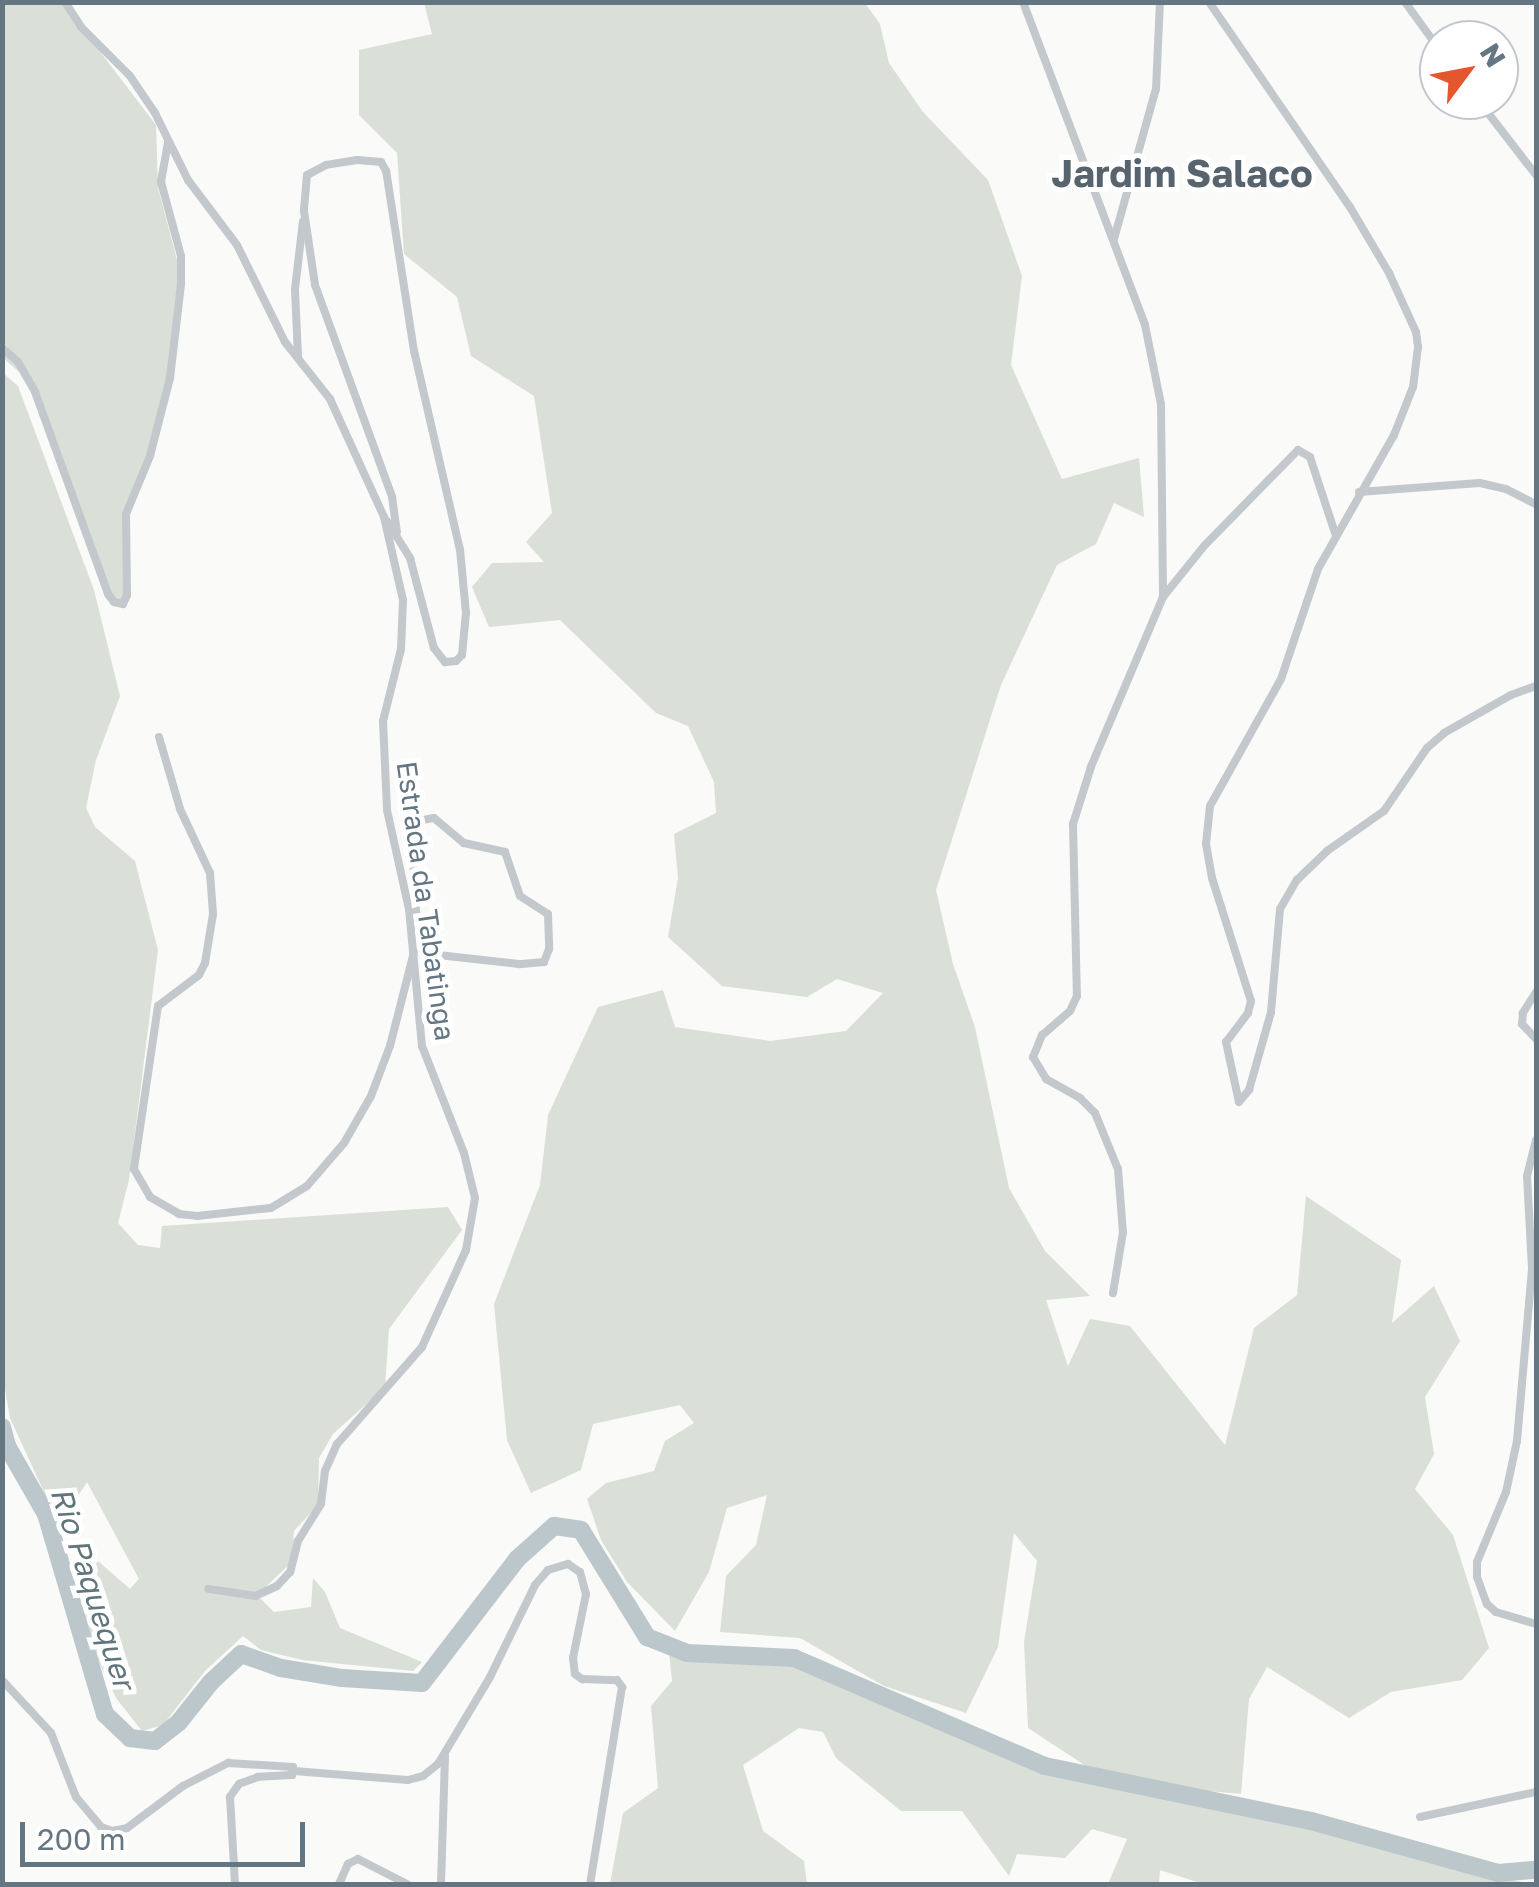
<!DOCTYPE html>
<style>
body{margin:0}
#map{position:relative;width:1539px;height:1887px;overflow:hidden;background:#fafaf8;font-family:"Golos Text",sans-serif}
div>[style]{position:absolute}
.green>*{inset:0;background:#dadfd7}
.river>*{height:18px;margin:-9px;padding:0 9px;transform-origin:9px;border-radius:9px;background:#bbc7cb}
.minor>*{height:8px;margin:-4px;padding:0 4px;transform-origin:4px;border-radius:4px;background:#c3c8cc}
span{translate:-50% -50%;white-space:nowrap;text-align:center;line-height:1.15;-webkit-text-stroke:10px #fff;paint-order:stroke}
.street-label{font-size:28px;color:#657683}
.water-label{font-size:30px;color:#60757c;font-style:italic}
.district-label{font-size:38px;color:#57646e;font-weight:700}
.frame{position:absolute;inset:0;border:5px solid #657683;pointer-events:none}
.north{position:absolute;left:1419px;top:20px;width:100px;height:100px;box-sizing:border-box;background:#fff;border:2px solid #c1c8cd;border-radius:50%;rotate:58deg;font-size:28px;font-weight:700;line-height:40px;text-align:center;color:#657683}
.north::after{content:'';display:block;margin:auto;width:35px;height:45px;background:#e4572e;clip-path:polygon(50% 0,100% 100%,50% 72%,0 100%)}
.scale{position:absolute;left:20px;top:1822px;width:285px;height:45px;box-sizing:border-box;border:5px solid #657683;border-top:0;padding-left:12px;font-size:30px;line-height:35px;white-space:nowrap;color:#657683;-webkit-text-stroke:8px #fff;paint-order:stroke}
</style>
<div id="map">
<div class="green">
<div style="clip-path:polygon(2px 3px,63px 3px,156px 125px,158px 188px,180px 271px,170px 372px,142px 483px,124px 520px,126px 606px,113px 604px,31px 382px,3px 358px)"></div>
<div style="clip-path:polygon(424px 3px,865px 3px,880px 24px,889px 63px,923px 112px,988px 180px,1022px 276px,1011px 365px,1062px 479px,1139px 458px,1144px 517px,1114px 503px,1096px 544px,1057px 565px,1001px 685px,936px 890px,953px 964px,975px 1027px,1009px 1188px,1045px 1251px,1090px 1296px,1046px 1300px,1068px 1366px,1090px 1319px,1130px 1326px,1225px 1445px,1254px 1328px,1297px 1295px,1306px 1196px,1401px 1260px,1392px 1323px,1434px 1286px,1460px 1341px,1425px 1397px,1434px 1454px,1415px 1489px,1453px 1535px,1489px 1648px,1462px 1680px,1391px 1692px,1349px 1718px,1267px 1667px,1249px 1699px,1241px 1794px,1176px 1788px,1092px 1770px,1028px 1728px,1024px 1642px,1037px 1561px,1014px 1533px,998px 1647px,966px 1713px,884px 1686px,800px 1638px,720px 1632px,726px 1576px,756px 1545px,767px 1495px,727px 1508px,709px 1572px,675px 1631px,627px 1582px,601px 1540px,587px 1499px,606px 1483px,654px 1471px,665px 1441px,694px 1423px,680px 1405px,593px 1424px,581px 1470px,531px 1493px,507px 1440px,494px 1304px,540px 1185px,548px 1115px,598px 1007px,663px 990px,675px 1027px,770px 1041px,846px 1031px,883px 993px,837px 979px,807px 997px,722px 986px,668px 937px,678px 878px,674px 834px,716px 813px,714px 782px,688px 726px,656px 713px,560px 620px,489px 627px,472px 587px,492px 563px,544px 562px,526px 542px,552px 513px,534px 396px,471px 356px,457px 297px,404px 254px,397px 153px,359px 115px,359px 50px,432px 34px)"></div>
<div style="clip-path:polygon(2px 372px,18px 386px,94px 590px,120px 696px,96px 760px,86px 808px,95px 827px,135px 861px,158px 950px,129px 1180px,118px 1223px,138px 1245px,160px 1248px,162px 1226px,448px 1207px,462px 1230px,389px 1329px,385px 1387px,333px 1434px,319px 1458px,318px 1505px,294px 1531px,292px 1562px,257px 1595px,274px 1612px,311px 1607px,313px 1578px,325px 1592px,340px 1628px,422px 1662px,413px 1671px,302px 1660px,261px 1650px,243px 1636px,205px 1671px,163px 1725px,142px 1731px,116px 1698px,81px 1626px,83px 1583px,98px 1561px,130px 1589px,139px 1579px,87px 1482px,59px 1525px,10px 1418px,3px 1377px)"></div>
<div style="clip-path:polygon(669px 1653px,686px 1659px,789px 1664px,1046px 1774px,1368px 1841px,1477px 1875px,1536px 1884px,1203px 1884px,1160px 1870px,1159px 1884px,1108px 1884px,1127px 1839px,1092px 1829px,1065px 1858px,1017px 1854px,1009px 1876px,962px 1811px,901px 1811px,836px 1758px,823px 1732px,799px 1728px,743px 1765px,763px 1831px,804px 1861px,807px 1884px,610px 1884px,623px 1813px,658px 1788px,651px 1706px,672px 1681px)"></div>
</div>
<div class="river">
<div style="left:2px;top:1427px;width:20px;rotate:75deg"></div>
<div style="left:7px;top:1446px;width:78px;rotate:60.2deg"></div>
<div style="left:46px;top:1514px;width:209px;rotate:73.6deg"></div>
<div style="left:105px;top:1714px;width:35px;rotate:44deg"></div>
<div style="left:130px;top:1738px;width:25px;rotate:7deg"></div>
<div style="left:155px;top:1741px;width:31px;rotate:-38deg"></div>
<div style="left:179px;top:1722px;width:51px;rotate:-51.3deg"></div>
<div style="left:211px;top:1682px;width:41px;rotate:-43deg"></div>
<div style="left:241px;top:1654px;width:42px;rotate:19.3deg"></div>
<div style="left:281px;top:1668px;width:62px;rotate:9.3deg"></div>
<div style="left:342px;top:1678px;width:80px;rotate:3.6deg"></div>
<div style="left:422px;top:1683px;width:156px;rotate:-52.5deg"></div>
<div style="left:517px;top:1559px;width:50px;rotate:-41.7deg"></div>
<div style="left:554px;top:1526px;width:27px;rotate:8deg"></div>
<div style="left:581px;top:1530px;width:126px;rotate:58.3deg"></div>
<div style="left:647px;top:1637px;width:43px;rotate:21.8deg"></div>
<div style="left:687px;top:1653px;width:107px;rotate:2.7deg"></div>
<div style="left:794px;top:1658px;width:273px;rotate:23.3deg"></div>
<div style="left:1045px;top:1766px;width:272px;rotate:11.7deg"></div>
<div style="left:1311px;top:1821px;width:194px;rotate:15.5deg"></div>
<div style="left:1498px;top:1873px;width:38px;rotate:-5deg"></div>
</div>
<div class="minor">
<div style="left:65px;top:2px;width:30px;rotate:57deg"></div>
<div style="left:81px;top:27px;width:69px;rotate:45deg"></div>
<div style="left:130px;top:76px;width:45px;rotate:56deg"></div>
<div style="left:155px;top:113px;width:75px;rotate:63.8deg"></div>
<div style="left:188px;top:180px;width:81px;rotate:53deg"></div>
<div style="left:237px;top:245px;width:108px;rotate:63.7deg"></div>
<div style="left:285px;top:342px;width:73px;rotate:51.7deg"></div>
<div style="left:330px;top:399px;width:130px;rotate:65.4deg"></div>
<div style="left:384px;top:517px;width:85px;rotate:77.1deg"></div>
<div style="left:403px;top:600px;width:49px;rotate:92.3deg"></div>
<div style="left:401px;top:649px;width:74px;rotate:104deg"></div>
<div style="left:383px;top:721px;width:89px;rotate:87.4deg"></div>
<div style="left:387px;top:810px;width:101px;rotate:77.5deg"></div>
<div style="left:409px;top:909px;width:138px;rotate:84.6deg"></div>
<div style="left:422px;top:1046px;width:115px;rotate:68.6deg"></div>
<div style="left:464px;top:1153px;width:46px;rotate:76.3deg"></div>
<div style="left:475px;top:1198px;width:53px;rotate:99.8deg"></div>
<div style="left:466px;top:1250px;width:107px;rotate:114.4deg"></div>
<div style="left:422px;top:1347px;width:129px;rotate:131.2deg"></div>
<div style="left:337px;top:1444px;width:30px;rotate:114deg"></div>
<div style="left:325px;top:1471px;width:33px;rotate:97deg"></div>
<div style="left:321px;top:1504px;width:44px;rotate:121.9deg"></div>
<div style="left:298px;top:1541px;width:32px;rotate:104deg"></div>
<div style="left:290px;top:1572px;width:19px;rotate:133deg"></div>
<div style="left:277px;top:1586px;width:23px;rotate:155deg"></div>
<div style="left:256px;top:1596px;width:48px;rotate:-171.5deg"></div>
<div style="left:1023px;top:2px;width:345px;rotate:69.3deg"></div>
<div style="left:1145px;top:325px;width:81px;rotate:78.6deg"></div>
<div style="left:1161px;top:404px;width:193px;rotate:89.4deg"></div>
<div style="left:1163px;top:597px;width:185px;rotate:113deg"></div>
<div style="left:1091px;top:767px;width:60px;rotate:107.5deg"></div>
<div style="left:1073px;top:824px;width:172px;rotate:88.7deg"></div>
<div style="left:1077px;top:996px;width:17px;rotate:115deg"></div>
<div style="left:1070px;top:1011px;width:37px;rotate:139deg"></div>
<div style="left:1042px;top:1035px;width:24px;rotate:112deg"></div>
<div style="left:1033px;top:1057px;width:26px;rotate:59deg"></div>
<div style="left:1046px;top:1079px;width:39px;rotate:29deg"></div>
<div style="left:1080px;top:1098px;width:21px;rotate:45deg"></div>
<div style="left:1095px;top:1113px;width:61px;rotate:67.7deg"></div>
<div style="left:1118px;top:1169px;width:63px;rotate:85.5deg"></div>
<div style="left:1123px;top:1232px;width:62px;rotate:99.3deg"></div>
<div style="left:1209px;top:2px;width:249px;rotate:55.5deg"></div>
<div style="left:1350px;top:207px;width:77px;rotate:59.4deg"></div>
<div style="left:1389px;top:273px;width:65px;rotate:65.4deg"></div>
<div style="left:1416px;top:332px;width:15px;rotate:82deg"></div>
<div style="left:1418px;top:347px;width:40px;rotate:97.1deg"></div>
<div style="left:1413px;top:387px;width:52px;rotate:111.6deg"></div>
<div style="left:1394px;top:435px;width:154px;rotate:119.6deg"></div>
<div style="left:1318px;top:569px;width:116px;rotate:108.6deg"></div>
<div style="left:1281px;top:679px;width:145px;rotate:119.2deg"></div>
<div style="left:1210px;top:806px;width:38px;rotate:96deg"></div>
<div style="left:1206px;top:844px;width:35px;rotate:80deg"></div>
<div style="left:1212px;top:878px;width:129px;rotate:72.4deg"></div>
<div style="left:1251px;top:1001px;width:12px;rotate:104deg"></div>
<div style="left:1248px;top:1013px;width:36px;rotate:127deg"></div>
<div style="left:1226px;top:1042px;width:61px;rotate:77.8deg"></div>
<div style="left:1239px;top:1102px;width:16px;rotate:-50deg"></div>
<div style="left:1249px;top:1090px;width:81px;rotate:-74.2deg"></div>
<div style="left:1271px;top:1012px;width:103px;rotate:-85deg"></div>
<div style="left:1280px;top:909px;width:34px;rotate:-60deg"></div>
<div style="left:1297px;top:880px;width:42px;rotate:-44deg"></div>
<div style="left:1327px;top:851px;width:70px;rotate:-35.1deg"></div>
<div style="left:1384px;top:811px;width:76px;rotate:-55.7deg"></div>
<div style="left:1427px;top:748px;width:23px;rotate:-41deg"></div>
<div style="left:1444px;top:733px;width:77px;rotate:-29.6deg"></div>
<div style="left:1511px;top:695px;width:27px;rotate:-20deg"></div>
<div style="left:1405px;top:2px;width:58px;rotate:54.1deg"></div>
<div style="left:1478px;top:100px;width:95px;rotate:52.3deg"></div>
<div style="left:1114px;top:239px;width:156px;rotate:-74.4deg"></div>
<div style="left:1156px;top:89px;width:87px;rotate:-87.4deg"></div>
<div style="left:2px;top:348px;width:21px;rotate:41deg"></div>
<div style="left:18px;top:362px;width:34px;rotate:60deg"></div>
<div style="left:35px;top:392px;width:215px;rotate:70.1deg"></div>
<div style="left:108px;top:594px;width:10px;rotate:53deg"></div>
<div style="left:114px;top:602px;width:9px;rotate:13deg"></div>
<div style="left:123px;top:604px;width:10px;rotate:-66deg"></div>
<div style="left:127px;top:595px;width:81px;rotate:-90.7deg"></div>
<div style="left:126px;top:514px;width:63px;rotate:-67.5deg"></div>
<div style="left:150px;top:456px;width:81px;rotate:-75.6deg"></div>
<div style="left:170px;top:378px;width:95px;rotate:-83.3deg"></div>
<div style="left:181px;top:284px;width:28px;rotate:-90deg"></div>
<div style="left:181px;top:256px;width:77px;rotate:-105.1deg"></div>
<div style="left:161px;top:182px;width:40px;rotate:-80deg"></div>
<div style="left:298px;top:356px;width:67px;rotate:-92.6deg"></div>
<div style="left:295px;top:289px;width:68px;rotate:-83.3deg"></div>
<div style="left:1359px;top:492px;width:121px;rotate:-4.3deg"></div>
<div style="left:1480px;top:483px;width:27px;rotate:13deg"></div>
<div style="left:1506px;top:489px;width:34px;rotate:27deg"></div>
<div style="left:387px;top:521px;width:44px;rotate:58.1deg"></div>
<div style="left:410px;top:558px;width:93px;rotate:75.1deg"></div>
<div style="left:434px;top:648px;width:18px;rotate:52deg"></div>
<div style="left:445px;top:662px;width:11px;rotate:-5deg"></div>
<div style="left:456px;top:661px;width:8px;rotate:-45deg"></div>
<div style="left:462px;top:655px;width:42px;rotate:-84.6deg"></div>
<div style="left:466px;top:613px;width:63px;rotate:-95.4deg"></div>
<div style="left:460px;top:550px;width:204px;rotate:-103deg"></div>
<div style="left:414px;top:351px;width:182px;rotate:-98.8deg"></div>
<div style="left:386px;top:171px;width:10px;rotate:-119deg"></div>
<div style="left:381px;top:162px;width:24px;rotate:-175deg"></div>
<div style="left:357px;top:160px;width:31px;rotate:171deg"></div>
<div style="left:326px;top:165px;width:21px;rotate:152deg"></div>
<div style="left:307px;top:175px;width:36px;rotate:95deg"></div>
<div style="left:304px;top:211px;width:75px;rotate:81.5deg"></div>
<div style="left:315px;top:285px;width:226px;rotate:70deg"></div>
<div style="left:392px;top:497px;width:35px;rotate:82deg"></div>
<div style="left:1163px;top:597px;width:67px;rotate:-51.1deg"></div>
<div style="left:1205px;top:545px;width:133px;rotate:-45.6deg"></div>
<div style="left:1298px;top:450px;width:14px;rotate:30deg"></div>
<div style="left:1310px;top:457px;width:83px;rotate:71.8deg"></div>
<div style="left:159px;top:737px;width:75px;rotate:73.7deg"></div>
<div style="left:180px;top:809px;width:71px;rotate:64.9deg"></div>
<div style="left:210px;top:873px;width:41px;rotate:85.8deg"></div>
<div style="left:213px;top:914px;width:50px;rotate:99.3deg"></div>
<div style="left:205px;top:963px;width:13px;rotate:117deg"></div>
<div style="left:199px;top:975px;width:51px;rotate:142.9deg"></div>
<div style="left:158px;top:1006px;width:165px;rotate:98.4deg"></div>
<div style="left:134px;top:1169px;width:32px;rotate:60deg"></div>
<div style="left:150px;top:1197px;width:34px;rotate:30deg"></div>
<div style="left:179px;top:1214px;width:18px;rotate:6deg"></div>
<div style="left:197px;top:1216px;width:74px;rotate:-6.2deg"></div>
<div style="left:271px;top:1208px;width:42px;rotate:-31.4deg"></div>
<div style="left:307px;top:1186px;width:57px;rotate:-49.3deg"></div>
<div style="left:344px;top:1143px;width:54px;rotate:-60.1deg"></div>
<div style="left:371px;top:1096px;width:53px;rotate:-69.2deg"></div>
<div style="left:390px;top:1046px;width:97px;rotate:-75.7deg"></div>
<div style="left:434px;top:818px;width:39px;rotate:40deg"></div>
<div style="left:464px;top:843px;width:42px;rotate:12.4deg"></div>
<div style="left:505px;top:852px;width:46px;rotate:71.2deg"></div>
<div style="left:520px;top:896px;width:33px;rotate:33deg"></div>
<div style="left:548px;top:914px;width:35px;rotate:88deg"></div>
<div style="left:549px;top:949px;width:14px;rotate:111deg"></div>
<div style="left:544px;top:962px;width:25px;rotate:175deg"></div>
<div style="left:519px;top:964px;width:90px;rotate:-173.6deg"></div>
<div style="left:430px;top:954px;width:44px;rotate:-108.4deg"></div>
<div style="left:416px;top:912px;width:79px;rotate:-92.9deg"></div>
<div style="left:412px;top:833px;width:13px;rotate:-63deg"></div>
<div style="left:418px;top:821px;width:16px;rotate:-11deg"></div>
<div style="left:1536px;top:992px;width:25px;rotate:122deg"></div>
<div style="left:1523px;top:1013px;width:11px;rotate:95deg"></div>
<div style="left:1522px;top:1024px;width:21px;rotate:47deg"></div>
<div style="left:1536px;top:1140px;width:37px;rotate:104deg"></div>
<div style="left:1527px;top:1176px;width:93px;rotate:86.9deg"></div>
<div style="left:1532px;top:1269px;width:173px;rotate:95deg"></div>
<div style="left:1517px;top:1441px;width:52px;rotate:102.2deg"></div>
<div style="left:1506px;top:1492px;width:76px;rotate:112.5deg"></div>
<div style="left:1477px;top:1562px;width:15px;rotate:90deg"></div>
<div style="left:1477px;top:1577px;width:29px;rotate:70deg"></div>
<div style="left:1487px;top:1604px;width:12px;rotate:42deg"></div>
<div style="left:1496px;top:1612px;width:42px;rotate:16.7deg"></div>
<div style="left:2px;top:1680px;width:72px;rotate:47.2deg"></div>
<div style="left:51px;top:1733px;width:69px;rotate:68.7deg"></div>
<div style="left:76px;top:1797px;width:39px;rotate:50deg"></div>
<div style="left:101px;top:1827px;width:12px;rotate:20deg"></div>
<div style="left:112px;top:1831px;width:15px;rotate:-11deg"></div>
<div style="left:127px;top:1828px;width:70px;rotate:-36.9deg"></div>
<div style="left:183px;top:1786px;width:51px;rotate:-27.1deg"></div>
<div style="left:228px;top:1763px;width:65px;rotate:3.5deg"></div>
<div style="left:293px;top:1767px;width:8px;rotate:97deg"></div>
<div style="left:292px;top:1775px;width:34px;rotate:177deg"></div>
<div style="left:258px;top:1777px;width:20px;rotate:160deg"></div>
<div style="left:239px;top:1784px;width:16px;rotate:125deg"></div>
<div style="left:230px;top:1797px;width:87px;rotate:86.7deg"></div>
<div style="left:294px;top:1771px;width:114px;rotate:4.5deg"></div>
<div style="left:408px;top:1780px;width:16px;rotate:-15deg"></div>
<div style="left:423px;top:1776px;width:19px;rotate:-39deg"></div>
<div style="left:438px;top:1764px;width:101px;rotate:-59.1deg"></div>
<div style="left:490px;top:1677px;width:102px;rotate:-63.9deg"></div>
<div style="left:535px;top:1585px;width:20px;rotate:-49deg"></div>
<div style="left:548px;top:1570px;width:21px;rotate:-17deg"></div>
<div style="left:568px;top:1564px;width:14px;rotate:34deg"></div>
<div style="left:580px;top:1572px;width:23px;rotate:75deg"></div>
<div style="left:586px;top:1594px;width:65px;rotate:101.5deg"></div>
<div style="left:573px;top:1658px;width:16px;rotate:83deg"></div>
<div style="left:575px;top:1674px;width:9px;rotate:36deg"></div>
<div style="left:582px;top:1679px;width:35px;rotate:2deg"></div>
<div style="left:617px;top:1680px;width:9px;rotate:54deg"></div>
<div style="left:622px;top:1687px;width:200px;rotate:99.2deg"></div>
<div style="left:1420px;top:1817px;width:119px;rotate:-12.2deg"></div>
<div style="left:339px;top:1884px;width:22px;rotate:-66deg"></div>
<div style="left:348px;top:1864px;width:11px;rotate:-27deg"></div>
<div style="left:358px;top:1859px;width:55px;rotate:27deg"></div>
<div style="left:441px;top:1884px;width:128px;rotate:-88.2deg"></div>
</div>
<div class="street-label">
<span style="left:426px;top:901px;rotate:82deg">Estrada da Tabatinga</span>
</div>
<div class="water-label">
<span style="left:93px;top:1588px;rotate:72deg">Rio Paquequer</span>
</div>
<div class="district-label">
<span style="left:1182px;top:173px">Jardim Salaco</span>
</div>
<div class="frame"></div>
<div class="north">N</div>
<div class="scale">200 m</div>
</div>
